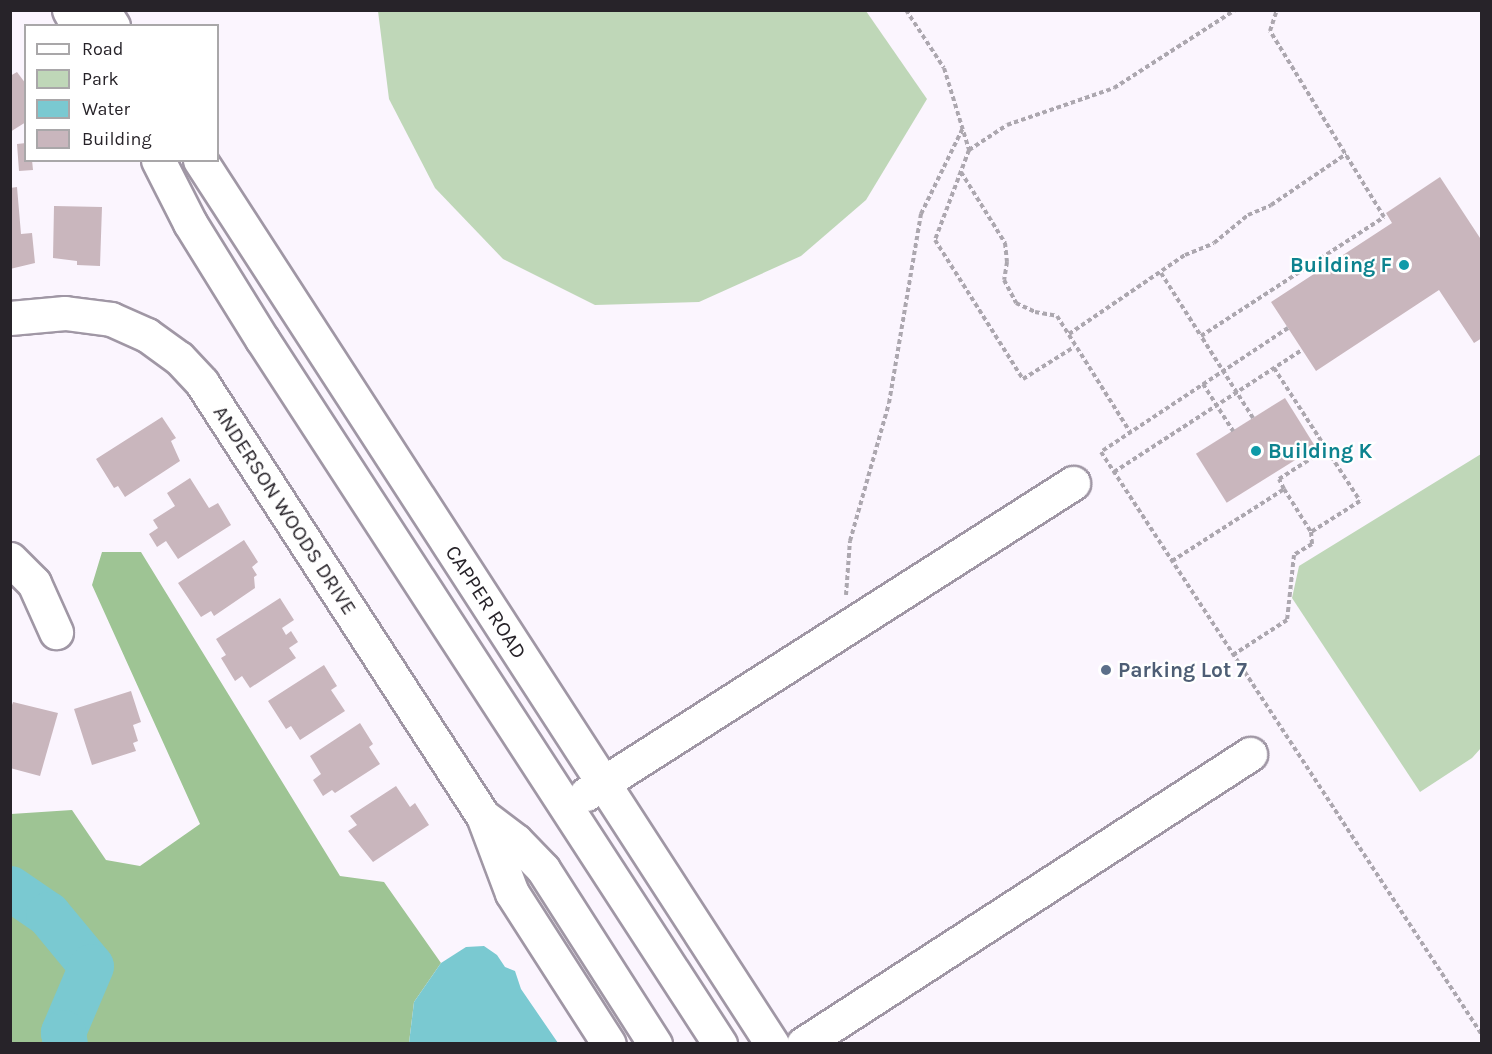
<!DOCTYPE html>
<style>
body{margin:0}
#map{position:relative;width:1492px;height:1054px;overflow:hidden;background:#fbf5fe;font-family:Karla,sans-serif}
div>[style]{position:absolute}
.green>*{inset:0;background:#bfd7b8}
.forest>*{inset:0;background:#9ec494}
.water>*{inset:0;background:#7ac9d1}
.river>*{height:45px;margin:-22.5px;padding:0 22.5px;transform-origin:22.5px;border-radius:22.5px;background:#7ac9d1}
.building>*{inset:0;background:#c9b6bd;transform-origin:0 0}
.path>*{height:4px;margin-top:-2px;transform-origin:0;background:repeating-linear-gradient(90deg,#aca7af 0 4.5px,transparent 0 7.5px)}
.roads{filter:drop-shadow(2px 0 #a097a5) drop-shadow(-2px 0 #a097a5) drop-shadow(0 2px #a097a5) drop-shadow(0 -2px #a097a5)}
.minor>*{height:33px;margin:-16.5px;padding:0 16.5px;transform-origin:16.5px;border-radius:16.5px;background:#fff}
.dots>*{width:16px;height:16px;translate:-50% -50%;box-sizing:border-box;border:3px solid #fff;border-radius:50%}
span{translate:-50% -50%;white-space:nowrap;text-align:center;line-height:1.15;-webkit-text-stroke:4.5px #fff;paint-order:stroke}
.culture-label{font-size:21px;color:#0d838f;font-weight:700}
.right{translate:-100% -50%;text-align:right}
.left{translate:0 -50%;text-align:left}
.street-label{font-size:21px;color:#272329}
.service-label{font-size:21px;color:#4e5e75;font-weight:700}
.frame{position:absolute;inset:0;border:12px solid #272329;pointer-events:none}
.legend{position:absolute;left:24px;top:24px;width:195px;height:138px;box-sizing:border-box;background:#fff;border:2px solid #a9a7a9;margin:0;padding:8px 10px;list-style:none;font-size:18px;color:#272329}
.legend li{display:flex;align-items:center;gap:12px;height:30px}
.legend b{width:30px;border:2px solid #a9a7a9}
</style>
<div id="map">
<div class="green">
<div style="clip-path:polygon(378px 11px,866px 11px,927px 99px,866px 200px,801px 256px,699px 302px,595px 305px,503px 259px,435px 188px,389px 99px)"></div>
<div style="clip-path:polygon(1481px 454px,1481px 748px,1472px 758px,1420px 792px,1292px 598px,1299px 566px)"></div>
</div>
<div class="forest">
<div style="clip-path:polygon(102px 552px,141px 552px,340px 876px,384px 882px,441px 963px,414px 1002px,409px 1043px,11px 1044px,11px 814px,72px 810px,106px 860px,140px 866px,200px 824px,92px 585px)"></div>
</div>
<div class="water">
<div style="clip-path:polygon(484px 946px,497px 955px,505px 967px,515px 971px,521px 989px,558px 1043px,409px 1043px,414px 1002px,441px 963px,466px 947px)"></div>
</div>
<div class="river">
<div style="left:10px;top:888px;width:46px;rotate:34.4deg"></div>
<div style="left:48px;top:914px;width:67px;rotate:50.4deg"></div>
<div style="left:91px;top:966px;width:72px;rotate:113deg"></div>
<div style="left:63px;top:1032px;width:12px;rotate:81deg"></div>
</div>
<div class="building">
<div style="clip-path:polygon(17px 72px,26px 84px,26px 122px,10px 132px,10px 76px)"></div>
<div style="clip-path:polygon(26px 143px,26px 160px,32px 160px,33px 170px,19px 171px,17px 144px)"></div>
<div style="clip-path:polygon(1440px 177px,1482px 241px,1482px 338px,1474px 343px,1439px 290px,1316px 371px,1271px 302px,1392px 223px,1386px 213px)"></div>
<div style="clip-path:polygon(17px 187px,21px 234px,32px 233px,35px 263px,10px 269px,10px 188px)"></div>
<div style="clip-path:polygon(54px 206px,102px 207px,100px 266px,77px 265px,77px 261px,53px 258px)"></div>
<div style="left:1285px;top:398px;width:58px;height:105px;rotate:58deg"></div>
<div style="clip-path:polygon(162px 417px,176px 438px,171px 441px,180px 461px,125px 497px,118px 486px,114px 488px,96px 459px)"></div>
<div style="clip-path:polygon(190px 478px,209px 508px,218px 503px,231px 525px,178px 559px,166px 541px,157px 547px,149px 534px,158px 528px,153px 520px,175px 506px,167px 493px)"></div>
<div style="clip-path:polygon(244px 540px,258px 562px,252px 567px,257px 575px,254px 577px,255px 588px,214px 616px,211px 611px,201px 617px,178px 583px)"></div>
<div style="clip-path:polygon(280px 598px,294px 620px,282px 628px,286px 635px,291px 631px,298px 642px,289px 648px,296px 658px,250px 688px,242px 676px,235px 681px,221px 658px,226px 655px,216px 639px)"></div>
<div style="clip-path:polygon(324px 665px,337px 686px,331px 690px,345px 711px,300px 740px,291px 726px,286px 729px,268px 701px)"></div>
<div style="clip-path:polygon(131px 691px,141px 722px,133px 725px,138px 741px,133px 743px,136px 751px,92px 765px,74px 709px)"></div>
<div style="clip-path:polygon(13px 702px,58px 713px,40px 776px,10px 768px,10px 711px)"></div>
<div style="clip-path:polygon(360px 723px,373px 744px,369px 747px,380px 764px,335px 793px,332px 790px,323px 796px,313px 780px,321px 774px,310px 756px)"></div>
<div style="clip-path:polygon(396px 786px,410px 807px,415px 803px,429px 825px,373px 862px,348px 831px,357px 825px,350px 816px)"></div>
</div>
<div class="path">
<div style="left:906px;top:10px;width:69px;rotate:56.8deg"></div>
<div style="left:944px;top:68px;width:86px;rotate:73deg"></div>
<div style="left:969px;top:150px;width:96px;rotate:110.7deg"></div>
<div style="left:935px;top:240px;width:165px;rotate:57.7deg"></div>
<div style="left:1023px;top:379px;width:60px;rotate:-32.1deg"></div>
<div style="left:969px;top:150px;width:45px;rotate:-33.3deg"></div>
<div style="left:1007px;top:125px;width:113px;rotate:-19.1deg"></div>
<div style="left:1114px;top:88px;width:144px;rotate:-32.8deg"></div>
<div style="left:961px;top:172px;width:84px;rotate:58.2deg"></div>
<div style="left:1005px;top:243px;width:19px;rotate:84deg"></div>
<div style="left:1007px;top:262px;width:18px;rotate:99deg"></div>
<div style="left:1004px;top:280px;width:26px;rotate:62deg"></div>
<div style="left:1016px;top:303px;width:21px;rotate:25deg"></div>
<div style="left:1035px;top:312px;width:22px;rotate:10deg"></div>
<div style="left:1057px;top:316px;width:137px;rotate:57.8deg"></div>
<div style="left:1161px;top:273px;width:75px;rotate:57.6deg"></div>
<div style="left:1288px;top:328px;width:224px;rotate:146.5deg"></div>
<div style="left:1101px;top:452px;width:696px;rotate:56.83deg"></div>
<div style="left:1069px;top:334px;width:140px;rotate:-34.3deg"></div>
<div style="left:1185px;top:255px;width:31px;rotate:-22deg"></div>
<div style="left:1214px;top:243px;width:44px;rotate:-39.5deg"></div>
<div style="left:1248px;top:215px;width:25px;rotate:-23deg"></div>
<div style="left:1271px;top:205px;width:91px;rotate:-34.2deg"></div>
<div style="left:1274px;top:368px;width:158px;rotate:57.1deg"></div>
<div style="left:1360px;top:501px;width:58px;rotate:147.7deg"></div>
<div style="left:1203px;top:384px;width:56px;rotate:57.4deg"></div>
<div style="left:1253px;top:418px;width:97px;rotate:-122.4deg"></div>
<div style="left:1201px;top:336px;width:218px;rotate:-33deg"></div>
<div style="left:1384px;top:217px;width:218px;rotate:-121.5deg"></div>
<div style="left:1270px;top:31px;width:22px;rotate:-72deg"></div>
<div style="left:1114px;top:472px;width:224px;rotate:-33deg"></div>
<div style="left:1284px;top:489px;width:11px;rotate:-117deg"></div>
<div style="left:1279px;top:479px;width:56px;rotate:-32.6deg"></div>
<div style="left:1172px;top:561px;width:133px;rotate:-32.7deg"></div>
<div style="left:1284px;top:489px;width:51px;rotate:57.9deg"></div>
<div style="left:1311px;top:532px;width:12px;rotate:85deg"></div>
<div style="left:1312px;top:544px;width:21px;rotate:149deg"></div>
<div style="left:1294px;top:555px;width:65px;rotate:96.1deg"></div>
<div style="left:1287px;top:620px;width:64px;rotate:147.1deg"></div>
<div style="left:846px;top:595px;width:54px;rotate:-85.8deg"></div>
<div style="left:850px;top:541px;width:143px;rotate:-74.2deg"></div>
<div style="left:889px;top:403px;width:192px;rotate:-80.4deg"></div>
<div style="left:921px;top:214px;width:96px;rotate:-64deg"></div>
</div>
<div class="roads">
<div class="minor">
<div style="left:69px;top:10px;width:18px;rotate:61deg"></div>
<div style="left:103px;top:10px;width:19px;rotate:58deg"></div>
<div style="left:158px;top:160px;width:71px;rotate:63.1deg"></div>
<div style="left:190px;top:223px;width:137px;rotate:58.2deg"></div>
<div style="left:262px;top:339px;width:841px;rotate:56.99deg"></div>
<div style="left:200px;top:160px;width:1053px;rotate:57.09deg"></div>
<div style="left:10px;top:318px;width:55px;rotate:-5.2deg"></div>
<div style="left:65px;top:313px;width:46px;rotate:7.4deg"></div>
<div style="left:111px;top:319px;width:39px;rotate:24deg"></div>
<div style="left:147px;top:335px;width:39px;rotate:36deg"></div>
<div style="left:179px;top:358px;width:34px;rotate:47deg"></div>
<div style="left:202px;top:383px;width:516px;rotate:57.02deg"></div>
<div style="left:483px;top:816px;width:82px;rotate:69.4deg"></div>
<div style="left:512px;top:893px;width:179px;rotate:57.3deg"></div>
<div style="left:10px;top:559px;width:34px;rotate:45deg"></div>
<div style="left:34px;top:583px;width:54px;rotate:65.8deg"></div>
<div style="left:586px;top:794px;width:578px;rotate:-32.56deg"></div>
<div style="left:483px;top:816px;width:41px;rotate:37.1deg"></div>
<div style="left:516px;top:841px;width:39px;rotate:46deg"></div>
<div style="left:543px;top:869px;width:208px;rotate:57.4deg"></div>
<div style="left:803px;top:1044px;width:533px;rotate:-32.97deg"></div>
</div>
</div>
<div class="dots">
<div style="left:1404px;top:265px;background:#0f9aa8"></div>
<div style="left:1256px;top:451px;background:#0f9aa8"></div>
<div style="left:1106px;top:670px;background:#5c6f8a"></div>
</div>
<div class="culture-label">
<span class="right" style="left:1392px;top:265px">Building F</span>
<span class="left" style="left:1268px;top:451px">Building K</span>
</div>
<div class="street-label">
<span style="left:285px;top:510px;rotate:57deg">ANDERSON WOODS DRIVE</span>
<span style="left:486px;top:602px;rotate:57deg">CAPPER ROAD</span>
</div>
<div class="service-label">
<span class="left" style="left:1118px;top:670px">Parking Lot 7</span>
</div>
<div class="frame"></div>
<ul class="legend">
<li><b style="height:8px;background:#fff"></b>Road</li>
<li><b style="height:16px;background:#bfd7b8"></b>Park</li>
<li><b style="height:16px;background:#7ac9d1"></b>Water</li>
<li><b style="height:16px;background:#c9b6bd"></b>Building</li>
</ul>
</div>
